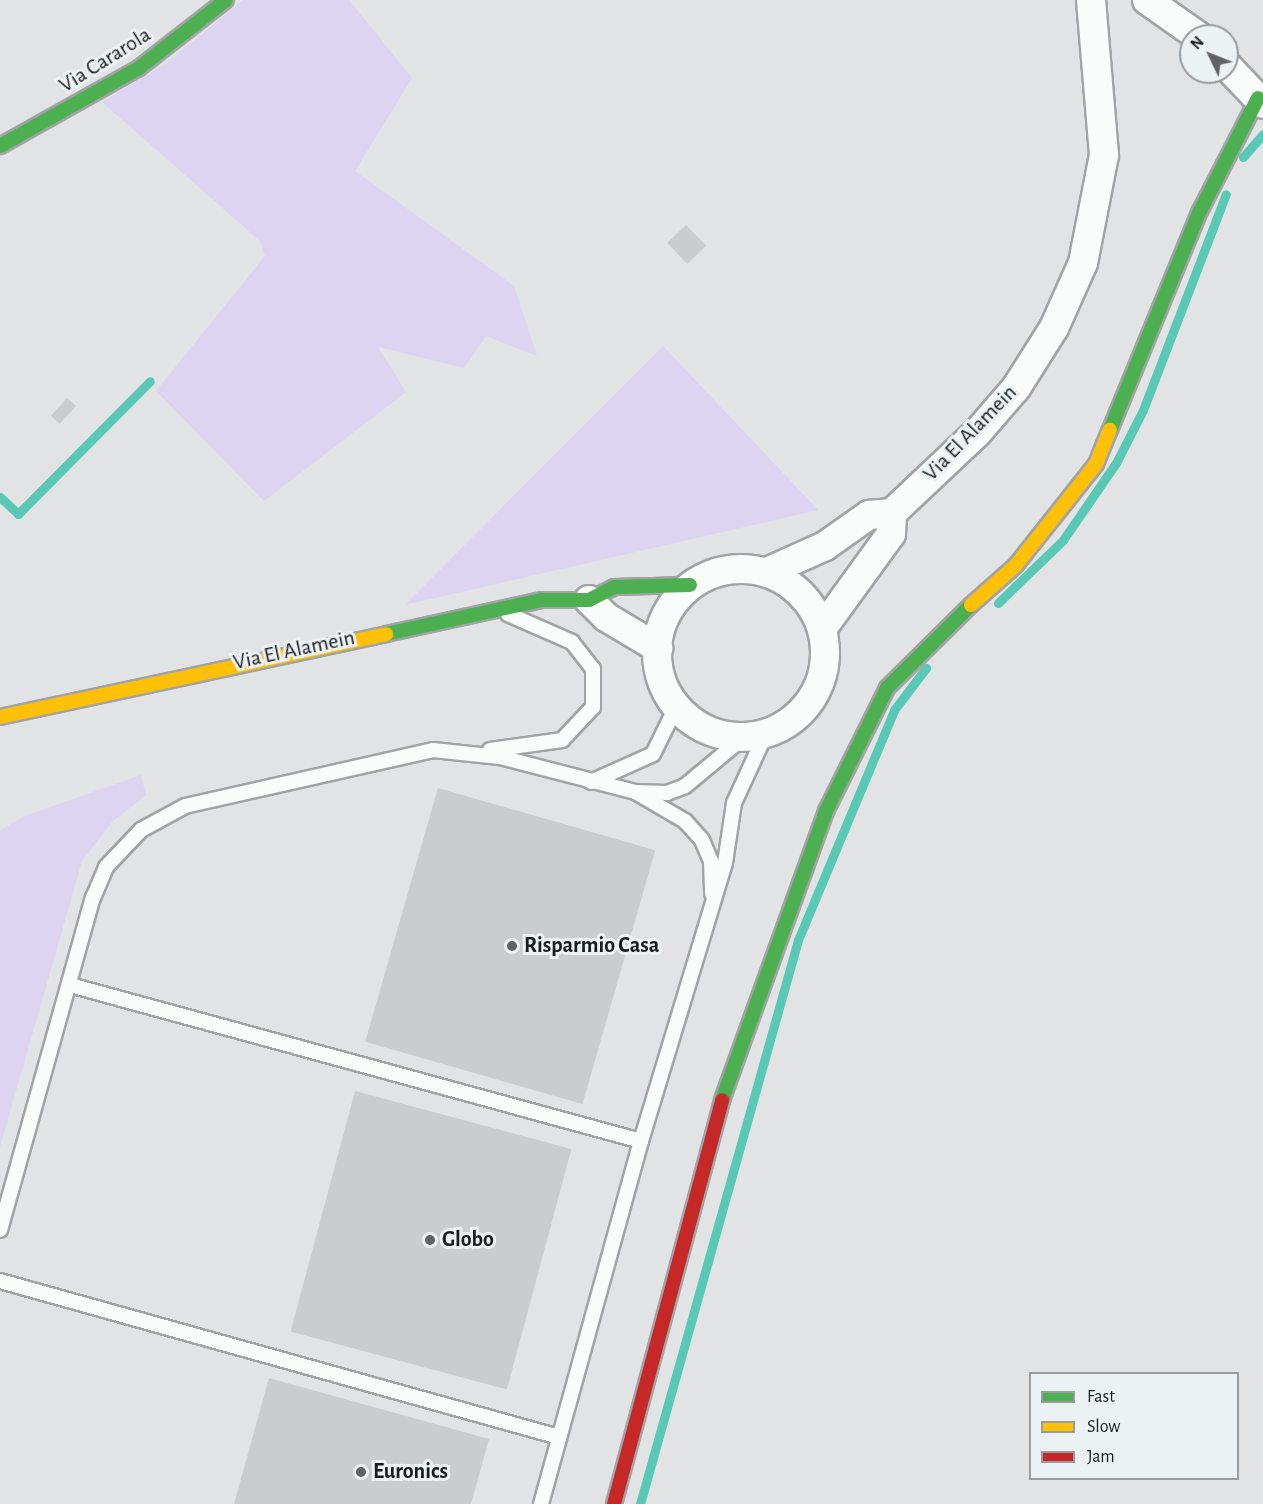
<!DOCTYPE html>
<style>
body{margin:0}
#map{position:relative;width:1263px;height:1504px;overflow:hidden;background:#e1e3e5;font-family:"Alegreya Sans",sans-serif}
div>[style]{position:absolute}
.green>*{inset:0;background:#dcd4f1}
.stream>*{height:9px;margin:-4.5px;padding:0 4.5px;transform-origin:4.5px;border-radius:4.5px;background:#59c9b5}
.building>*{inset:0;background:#cacccd;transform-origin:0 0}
.roads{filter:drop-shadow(2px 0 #a1a3a5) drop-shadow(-2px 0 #a1a3a5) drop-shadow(0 2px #a1a3a5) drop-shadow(0 -2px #a1a3a5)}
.lane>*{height:14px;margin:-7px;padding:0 7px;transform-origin:7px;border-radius:7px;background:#fafbfb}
.street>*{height:28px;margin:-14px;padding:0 14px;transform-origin:14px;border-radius:14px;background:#fafbfb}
.street>.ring{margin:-14px;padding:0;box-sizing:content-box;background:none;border:28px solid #fafbfb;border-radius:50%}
.fast>*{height:14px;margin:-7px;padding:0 7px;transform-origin:7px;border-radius:7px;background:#4caf50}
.slow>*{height:14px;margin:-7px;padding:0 7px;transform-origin:7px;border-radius:7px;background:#ffc107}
.jam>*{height:14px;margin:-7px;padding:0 7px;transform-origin:7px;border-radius:7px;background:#c62828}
.dots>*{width:16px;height:16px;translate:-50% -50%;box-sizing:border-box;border:3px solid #ecf1f4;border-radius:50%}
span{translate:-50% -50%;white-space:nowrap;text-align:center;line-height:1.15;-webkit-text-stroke:6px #ecf1f4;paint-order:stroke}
.street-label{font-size:22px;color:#1a1c1d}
.poi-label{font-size:22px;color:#1a1c1d;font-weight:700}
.left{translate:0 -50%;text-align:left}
.legend{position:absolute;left:1029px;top:1372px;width:210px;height:108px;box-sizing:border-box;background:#ecf1f4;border:2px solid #989c9e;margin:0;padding:8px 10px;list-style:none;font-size:18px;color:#1a1c1d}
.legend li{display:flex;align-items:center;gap:12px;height:30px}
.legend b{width:30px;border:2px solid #989c9e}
.north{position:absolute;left:1179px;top:24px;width:60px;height:60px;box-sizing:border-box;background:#ecf1f4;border:2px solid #989c9e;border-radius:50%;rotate:313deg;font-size:16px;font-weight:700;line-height:24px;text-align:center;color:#1a1c1d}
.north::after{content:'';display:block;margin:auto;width:21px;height:27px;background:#606263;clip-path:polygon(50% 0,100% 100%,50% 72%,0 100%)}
</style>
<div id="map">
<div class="green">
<div style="clip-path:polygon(243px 0,349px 0,412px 78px,355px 171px,514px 286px,537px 356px,486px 336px,464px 368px,378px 347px,406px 392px,264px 501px,156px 391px,265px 256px,260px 241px,102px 102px,167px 63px)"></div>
<div style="clip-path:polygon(663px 346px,818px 510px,405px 605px)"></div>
<div style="clip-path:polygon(141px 775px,146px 795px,112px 822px,82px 861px,0 1147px,0 830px,25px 816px)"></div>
</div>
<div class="stream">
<div style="left:1243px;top:157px;width:30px;rotate:-49deg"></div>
<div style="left:0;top:497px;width:25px;rotate:43deg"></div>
<div style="left:18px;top:514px;width:187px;rotate:-45.2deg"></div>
<div style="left:998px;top:603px;width:91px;rotate:-44.1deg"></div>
<div style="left:1063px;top:540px;width:93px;rotate:-55.5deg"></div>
<div style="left:1116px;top:463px;width:59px;rotate:-63deg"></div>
<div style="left:1143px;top:410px;width:231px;rotate:-69deg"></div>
<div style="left:640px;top:1504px;width:586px;rotate:-74.35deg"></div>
<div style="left:798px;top:940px;width:249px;rotate:-67.3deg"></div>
<div style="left:894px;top:710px;width:53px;rotate:-52.7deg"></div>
</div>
<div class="building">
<div style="left:686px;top:225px;width:29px;height:26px;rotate:46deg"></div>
<div style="left:67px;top:398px;width:12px;height:24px;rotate:42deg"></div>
<div style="left:438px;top:788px;width:226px;height:264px;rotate:16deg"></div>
<div style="left:355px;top:1091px;width:224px;height:249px;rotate:15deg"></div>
<div style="clip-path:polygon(269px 1378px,489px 1439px,471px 1504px,234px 1504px)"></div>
</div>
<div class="roads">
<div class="lane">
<div style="left:490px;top:750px;width:73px;rotate:-7.9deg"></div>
<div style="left:562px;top:740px;width:45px;rotate:-46.8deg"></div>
<div style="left:593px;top:707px;width:38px;rotate:-90deg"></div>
<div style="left:593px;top:669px;width:34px;rotate:-128deg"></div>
<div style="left:572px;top:642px;width:70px;rotate:-156.4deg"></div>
<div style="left:591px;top:782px;width:68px;rotate:-24.3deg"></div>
<div style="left:653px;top:754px;width:52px;rotate:-63.9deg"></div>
<div style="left:637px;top:793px;width:56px;rotate:30.3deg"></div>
<div style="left:685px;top:821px;width:25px;rotate:48deg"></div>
<div style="left:702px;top:840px;width:23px;rotate:67deg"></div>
<div style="left:711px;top:861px;width:33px;rotate:88deg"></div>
<div style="left:70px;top:985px;width:592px;rotate:15.28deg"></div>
<div style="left:0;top:1230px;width:345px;rotate:-74.4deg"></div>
<div style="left:93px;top:898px;width:34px;rotate:-67deg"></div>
<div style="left:106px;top:867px;width:51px;rotate:-46.6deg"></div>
<div style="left:141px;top:830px;width:50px;rotate:-28.6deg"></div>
<div style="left:185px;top:806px;width:254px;rotate:-12.7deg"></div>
<div style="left:433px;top:750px;width:67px;rotate:6deg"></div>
<div style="left:500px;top:757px;width:139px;rotate:14.5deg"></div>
<div style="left:635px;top:792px;width:32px;rotate:2deg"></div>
<div style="left:667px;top:793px;width:19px;rotate:-21deg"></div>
<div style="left:685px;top:786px;width:77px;rotate:-39.7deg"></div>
<div style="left:0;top:1281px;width:580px;rotate:15.59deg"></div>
<div style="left:541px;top:1504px;width:377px;rotate:-74.6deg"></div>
<div style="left:641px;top:1141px;width:290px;rotate:-73.2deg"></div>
<div style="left:725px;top:863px;width:61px;rotate:-81.5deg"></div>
<div style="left:734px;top:803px;width:77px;rotate:-65.4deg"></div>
</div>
<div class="street">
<div style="left:1147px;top:0;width:62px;rotate:35.2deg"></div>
<div style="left:1227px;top:66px;width:52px;rotate:46.5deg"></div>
<div class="ring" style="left:657px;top:569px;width:140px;height:140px"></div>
<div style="left:767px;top:572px;width:64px;rotate:-24.1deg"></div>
<div style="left:825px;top:546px;width:54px;rotate:-35.2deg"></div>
<div style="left:869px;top:515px;width:23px;rotate:-5deg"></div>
<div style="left:892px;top:513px;width:117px;rotate:-43.3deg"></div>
<div style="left:977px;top:433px;width:60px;rotate:-49.1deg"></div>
<div style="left:1016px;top:388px;width:71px;rotate:-57.7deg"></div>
<div style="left:1054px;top:328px;width:71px;rotate:-66deg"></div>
<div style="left:1083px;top:263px;width:110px;rotate:-79deg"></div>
<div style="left:1104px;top:155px;width:156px;rotate:-94.8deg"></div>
<div style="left:589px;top:600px;width:24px;rotate:45deg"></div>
<div style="left:606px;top:617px;width:61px;rotate:30.8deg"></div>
<div style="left:822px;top:629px;width:117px;rotate:-54deg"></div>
<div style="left:891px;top:534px;width:21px;rotate:-87deg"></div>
</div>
<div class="fast">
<div style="left:0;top:146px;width:159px;rotate:-29.3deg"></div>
<div style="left:139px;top:68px;width:110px;rotate:-38deg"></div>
<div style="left:1110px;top:430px;width:237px;rotate:-67.7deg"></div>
<div style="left:1200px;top:211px;width:127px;rotate:-62.8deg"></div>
<div style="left:386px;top:634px;width:160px;rotate:-12.3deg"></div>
<div style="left:542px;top:600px;width:47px"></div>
<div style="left:589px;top:600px;width:28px;rotate:-27deg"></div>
<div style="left:614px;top:587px;width:76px;rotate:-1.5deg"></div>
<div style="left:722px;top:1100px;width:307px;rotate:-70.2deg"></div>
<div style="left:826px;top:811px;width:137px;rotate:-63.6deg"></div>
<div style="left:887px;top:688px;width:118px;rotate:-44.7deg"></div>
</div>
<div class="slow">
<div style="left:971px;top:605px;width:60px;rotate:-41.6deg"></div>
<div style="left:1016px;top:565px;width:129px;rotate:-51.6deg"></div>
<div style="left:1096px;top:464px;width:37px;rotate:-68deg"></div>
<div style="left:0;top:717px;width:395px;rotate:-12.1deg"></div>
</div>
<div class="jam">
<div style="left:614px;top:1504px;width:418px;rotate:-75deg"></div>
</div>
</div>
<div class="dots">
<div style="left:512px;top:946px;background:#606263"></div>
<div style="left:430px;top:1240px;background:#606263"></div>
<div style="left:361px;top:1472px;background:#606263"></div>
</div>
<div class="street-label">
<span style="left:105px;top:60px;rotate:-32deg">Via Cararola</span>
<span style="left:970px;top:433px;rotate:-46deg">Via El Alamein</span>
<span style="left:294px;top:650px;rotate:-12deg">Via El Alamein</span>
</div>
<div class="poi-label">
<span class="left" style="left:524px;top:946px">Risparmio Casa</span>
<span class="left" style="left:442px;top:1240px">Globo</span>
<span class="left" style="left:373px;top:1472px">Euronics</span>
</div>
<ul class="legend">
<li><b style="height:8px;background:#4caf50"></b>Fast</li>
<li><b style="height:8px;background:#ffc107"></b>Slow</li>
<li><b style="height:8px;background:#c62828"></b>Jam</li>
</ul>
<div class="north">N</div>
</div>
